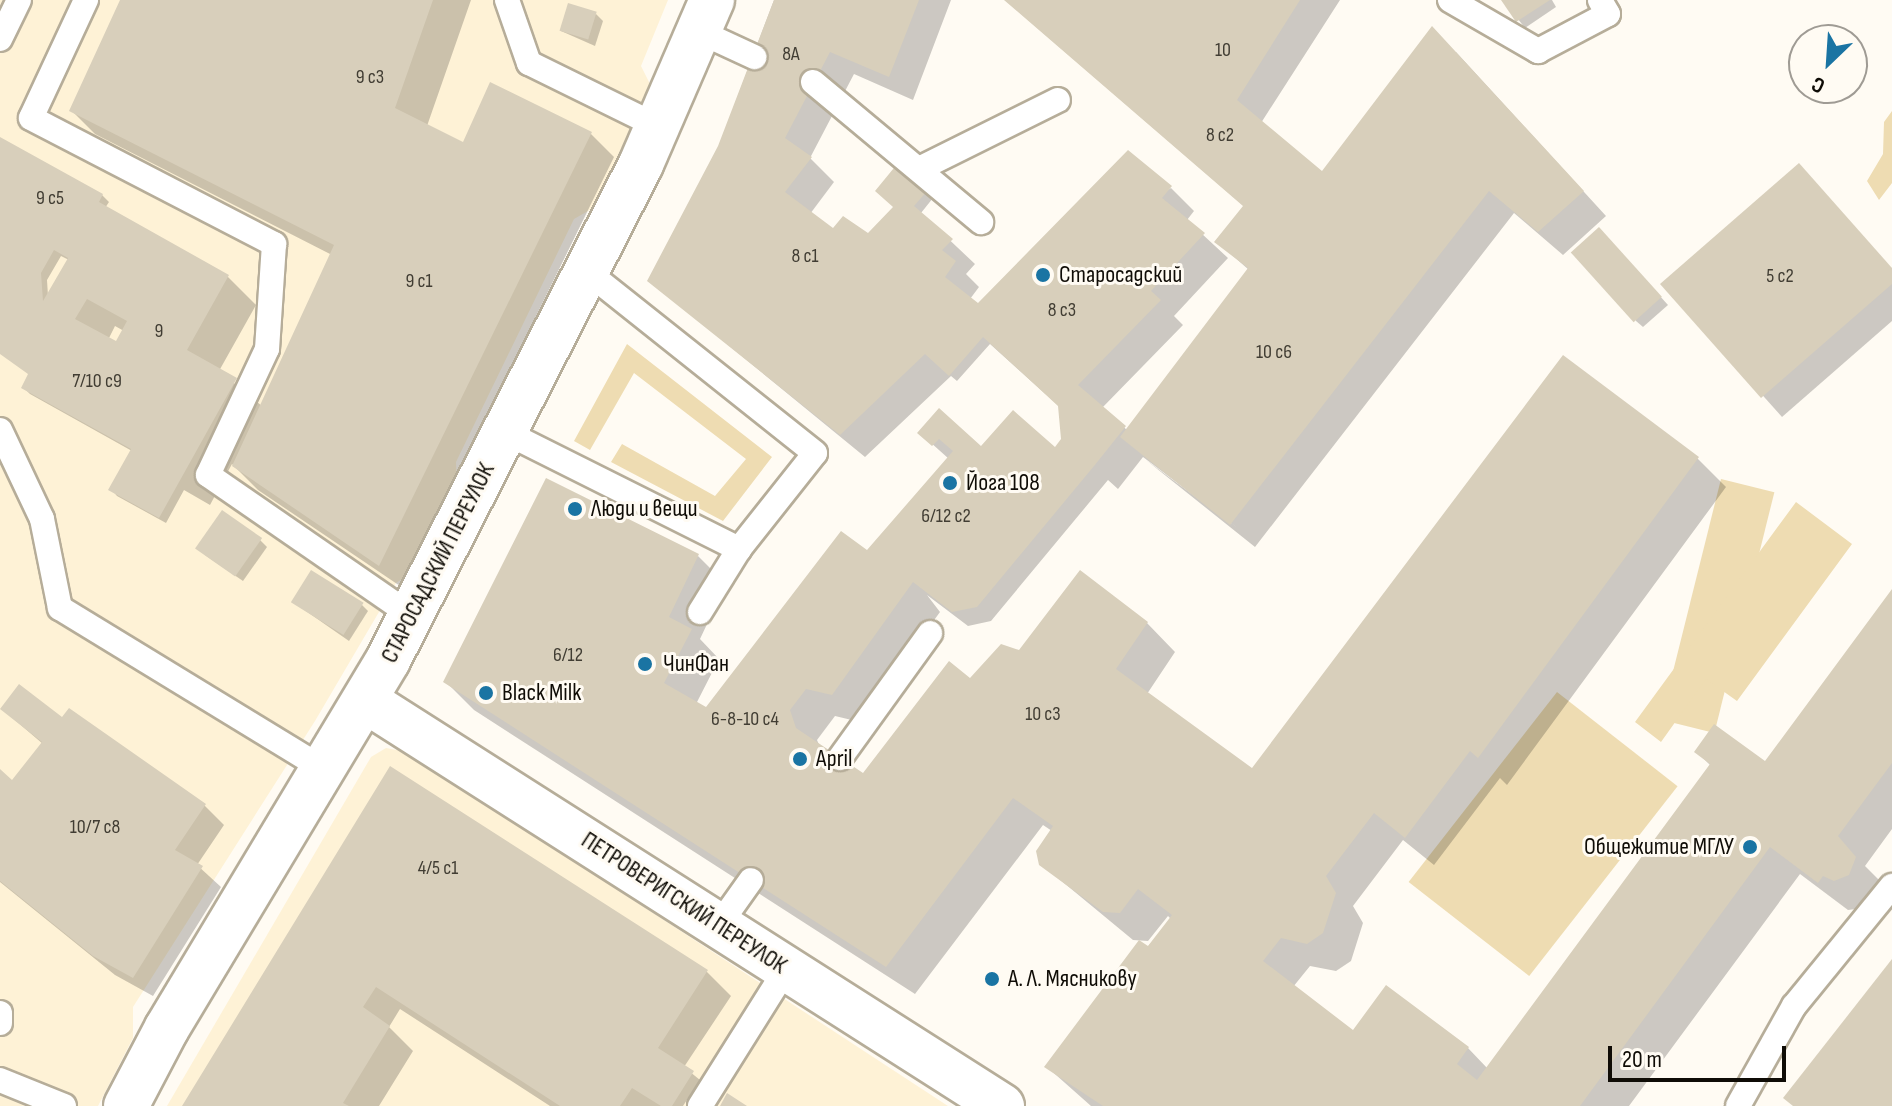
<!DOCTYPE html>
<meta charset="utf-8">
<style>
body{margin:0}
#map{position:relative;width:1892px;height:1106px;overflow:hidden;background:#fffbf3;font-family:"Sofia Sans Condensed",sans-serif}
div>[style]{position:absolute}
.built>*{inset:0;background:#fef2d6}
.green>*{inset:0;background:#eedcb2;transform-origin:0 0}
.shadow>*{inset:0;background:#0003}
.building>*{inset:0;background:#d8cfbb;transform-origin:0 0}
.roads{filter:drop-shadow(2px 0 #b6ad99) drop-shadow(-2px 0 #b6ad99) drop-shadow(0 2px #b6ad99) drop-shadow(0 -2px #b6ad99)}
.lane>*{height:24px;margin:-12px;padding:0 12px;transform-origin:12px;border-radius:12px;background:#fff}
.street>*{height:44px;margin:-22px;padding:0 22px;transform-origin:22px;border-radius:22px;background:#fff}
.dots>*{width:22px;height:22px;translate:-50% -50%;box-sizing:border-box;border:4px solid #fffbf3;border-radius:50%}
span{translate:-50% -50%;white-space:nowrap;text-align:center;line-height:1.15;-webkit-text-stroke:6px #fffbf3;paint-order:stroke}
.number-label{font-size:20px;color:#413d33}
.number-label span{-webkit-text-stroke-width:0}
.poi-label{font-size:24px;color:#0f0c06}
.left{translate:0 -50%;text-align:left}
.right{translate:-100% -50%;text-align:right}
.street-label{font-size:24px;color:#0f0c06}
.north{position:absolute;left:1788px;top:24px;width:80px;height:80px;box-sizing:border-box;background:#fffbf3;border:2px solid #9f9b94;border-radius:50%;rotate:205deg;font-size:22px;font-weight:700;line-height:32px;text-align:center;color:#0f0c06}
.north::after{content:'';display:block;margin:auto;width:28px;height:36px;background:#1a74a3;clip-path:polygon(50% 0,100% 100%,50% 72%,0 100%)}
.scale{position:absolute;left:1608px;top:1046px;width:178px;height:36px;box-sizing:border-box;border:4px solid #0f0c06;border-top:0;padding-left:10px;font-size:24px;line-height:28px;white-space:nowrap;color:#0f0c06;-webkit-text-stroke:6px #fffbf3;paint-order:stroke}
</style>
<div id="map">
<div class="built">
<div style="clip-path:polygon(0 0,668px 0,641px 66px,651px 86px,595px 207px,574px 219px,456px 462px,457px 492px,417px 569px,396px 583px,315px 721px,133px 1007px,133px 1038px,98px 1106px,0 1106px)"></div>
<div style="clip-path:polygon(386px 748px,407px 752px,948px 1106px,167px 1106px,371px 757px)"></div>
</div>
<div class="green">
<div style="clip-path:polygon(1892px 111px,1892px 183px,1879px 200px,1867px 181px,1883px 154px,1884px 122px)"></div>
<div style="clip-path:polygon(627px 344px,772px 457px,723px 521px,611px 462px,622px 444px,715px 496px,746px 459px,634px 373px,590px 450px,574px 441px)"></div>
<div style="left:1721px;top:479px;width:55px;height:248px;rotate:14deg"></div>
<div style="clip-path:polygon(1796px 502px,1852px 544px,1737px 701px,1706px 679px,1661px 742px,1635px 722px)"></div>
<div style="left:1557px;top:692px;width:153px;height:241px;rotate:38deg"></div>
</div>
<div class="shadow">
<div style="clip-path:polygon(evenodd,123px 0,471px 0,427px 126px,464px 144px,590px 133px,614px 157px,403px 588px,258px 490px,232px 464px,210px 505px,184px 490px,166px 523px,117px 496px,111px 489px,132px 451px,30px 394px,23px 387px,30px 374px,0 349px,0 138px,102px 195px,109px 202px,105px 208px,228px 277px,256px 305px,219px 371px,262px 406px,332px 255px,95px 134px,71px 110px,123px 0,61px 256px,69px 260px,48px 296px,47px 280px,61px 256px,123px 0,115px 326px,124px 331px,126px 349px,108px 340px,115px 326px)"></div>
<div style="clip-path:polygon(774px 0,951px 0,913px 100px,854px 74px,810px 158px,834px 182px,810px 214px,833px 231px,869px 236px,895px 207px,899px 166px,933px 198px,921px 213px,975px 264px,966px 274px,979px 287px,970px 299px,978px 306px,1171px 188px,1194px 211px,1187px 220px,1228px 258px,1174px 316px,1183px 325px,1102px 408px,1127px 430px,1249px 270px,1216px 241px,1245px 207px,1005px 0,1340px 0,1261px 123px,1322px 174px,1456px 52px,1606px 216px,1563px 255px,1514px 213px,1255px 547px,1146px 460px,1239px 529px,1143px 457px,1118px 489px,1108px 480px,991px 621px,968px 626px,927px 595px,940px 612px,860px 722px,835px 716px,817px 740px,820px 747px,864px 776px,971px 680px,1020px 652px,1147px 623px,1175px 652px,1147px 694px,1253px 770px,1563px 358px,1698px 459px,1726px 487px,1507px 785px,1500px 778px,1434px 865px,1403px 840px,1353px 906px,1363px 923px,1351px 961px,1336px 971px,1310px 966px,1293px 987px,1353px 1032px,1468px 1048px,1488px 1069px,1711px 766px,1696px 751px,1766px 764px,1892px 592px,1892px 829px,1865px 866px,1882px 883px,1871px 907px,1848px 910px,1800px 874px,1629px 1106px,1091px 1106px,1047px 1067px,1171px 919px,1168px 916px,1148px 941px,1133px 940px,1041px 864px,1052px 831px,1043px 825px,915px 994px,474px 710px,446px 682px,698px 556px,726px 584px,700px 639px,719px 659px,696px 704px,707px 710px,867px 552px,949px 459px,920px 433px,981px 448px,1055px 450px,1063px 440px,1060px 407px,990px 344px,957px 381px,951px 376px,865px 457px,650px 281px,719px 146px)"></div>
<div style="clip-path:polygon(1503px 0,1552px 0,1556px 7px,1525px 28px)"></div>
<div style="clip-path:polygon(596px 14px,603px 21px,595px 46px,561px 31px)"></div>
<div style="clip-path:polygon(1606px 236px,1668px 305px,1643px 327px,1636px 321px)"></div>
<div style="clip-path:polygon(1892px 269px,1892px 321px,1782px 417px,1663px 284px)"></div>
<div style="clip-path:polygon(260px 540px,267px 547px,243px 581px,205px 555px)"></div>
<div style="clip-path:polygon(293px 602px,361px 604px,368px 611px,349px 641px)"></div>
<div style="clip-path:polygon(2px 709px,62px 720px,205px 806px,224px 825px,197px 865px,221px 887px,153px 996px,115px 975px,0 882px,0 772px,12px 783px,43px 744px)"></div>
<div style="clip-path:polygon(391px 768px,707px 972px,731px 996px,684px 1067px,700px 1080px,683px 1106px,550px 1106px,400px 1009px,389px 1027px,413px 1051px,379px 1106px,185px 1106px)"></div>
</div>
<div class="building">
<div style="clip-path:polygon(120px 0,433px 0,395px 108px,463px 142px,490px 82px,592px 132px,379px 566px,232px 466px,334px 245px,69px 111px)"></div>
<div style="clip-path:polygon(774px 0,919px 0,889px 77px,830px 52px,785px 138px,812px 157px,785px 192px,833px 228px,843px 216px,868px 233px,893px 207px,875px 191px,898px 163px,928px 190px,914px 206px,953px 239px,942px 250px,956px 261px,945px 277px,978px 303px,1128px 150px,1172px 186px,1162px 198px,1205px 233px,1151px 291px,1161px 300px,1078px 385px,1126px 426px,1094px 466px,977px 607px,952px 612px,913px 582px,832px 695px,806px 689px,790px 710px,796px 728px,863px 773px,949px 661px,970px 678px,1001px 644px,1019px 650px,1080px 570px,1148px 622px,1116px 669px,1252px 768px,1563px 355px,1699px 457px,1478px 758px,1470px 751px,1405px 838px,1374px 813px,1326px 876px,1336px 893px,1323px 933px,1307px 944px,1281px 938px,1263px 961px,1353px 1030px,1386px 985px,1469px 1047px,1457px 1064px,1477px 1080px,1710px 764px,1694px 752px,1714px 724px,1765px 761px,1892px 589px,1892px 763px,1838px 836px,1856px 857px,1849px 875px,1834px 881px,1823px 876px,1818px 883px,1770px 847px,1580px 1106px,1103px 1106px,1044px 1067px,1139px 940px,1148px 946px,1172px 915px,1138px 889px,1120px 913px,1103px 912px,1039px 865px,1036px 851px,1053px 826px,1013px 798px,886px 967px,443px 682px,546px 478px,699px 554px,669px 617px,692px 629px,664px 683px,706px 707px,841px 531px,867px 550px,953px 451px,939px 439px,932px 446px,917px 433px,939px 408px,981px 446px,1013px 410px,1055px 447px,1061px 439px,1058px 406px,983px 337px,949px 376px,925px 354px,840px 435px,647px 281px,718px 146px)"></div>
<div style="clip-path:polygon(1004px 0,1300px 0,1237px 100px,1322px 171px,1432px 26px,1584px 191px,1538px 232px,1489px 191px,1230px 525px,1120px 437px,1248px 268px,1214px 242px,1243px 206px)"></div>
<div style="clip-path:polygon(1501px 0,1550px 0,1516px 22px)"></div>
<div style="left:568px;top:3px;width:30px;height:29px;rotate:17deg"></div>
<div style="clip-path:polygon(evenodd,0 137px,103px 194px,99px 202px,229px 275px,187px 350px,237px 378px,159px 518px,108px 490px,131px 449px,21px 388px,28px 374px,0 354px,0 137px,54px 250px,68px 258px,43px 301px,41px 273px,54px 250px,0 137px,87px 299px,127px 321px,116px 341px,75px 319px,87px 299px)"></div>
<div style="clip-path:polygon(1799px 163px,1892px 268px,1892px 284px,1761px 398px,1660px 284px)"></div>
<div style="left:1599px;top:227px;width:94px;height:38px;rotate:48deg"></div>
<div style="left:222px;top:510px;width:49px;height:47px;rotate:35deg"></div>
<div style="left:311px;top:570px;width:62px;height:38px;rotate:32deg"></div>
<div style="clip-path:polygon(19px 684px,62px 717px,69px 708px,206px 804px,175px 850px,203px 866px,133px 978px,93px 956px,0 881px,0 769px,12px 780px,42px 742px,0 709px)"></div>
<div style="clip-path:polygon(390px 766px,708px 970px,658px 1048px,694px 1071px,672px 1106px,661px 1106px,632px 1088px,620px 1106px,560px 1106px,376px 987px,363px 1007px,390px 1026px,343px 1103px,349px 1106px,182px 1106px)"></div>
<div style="clip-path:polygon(1892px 959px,1892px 1106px,1793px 1106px,1783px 1098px)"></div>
<div style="clip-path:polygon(727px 1093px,747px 1106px,720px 1106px)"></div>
</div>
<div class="roads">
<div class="lane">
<div style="left:86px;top:0;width:130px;rotate:115deg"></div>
<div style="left:31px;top:118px;width:274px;rotate:27.4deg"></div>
<div style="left:274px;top:244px;width:105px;rotate:93.8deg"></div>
<div style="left:267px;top:349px;width:139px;rotate:115.1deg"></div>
<div style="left:208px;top:475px;width:247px;rotate:34.6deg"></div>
<div style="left:507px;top:0;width:67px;rotate:70.8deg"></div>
<div style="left:529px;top:63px;width:145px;rotate:26.2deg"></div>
<div style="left:1450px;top:0;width:102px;rotate:30.1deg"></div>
<div style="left:1538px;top:51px;width:79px;rotate:-27.9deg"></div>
<div style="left:1608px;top:14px;width:16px;rotate:-120deg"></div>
<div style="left:700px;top:32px;width:60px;rotate:24.8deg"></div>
<div style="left:0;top:39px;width:43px;rotate:-64deg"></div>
<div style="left:813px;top:82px;width:219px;rotate:39.8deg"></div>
<div style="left:919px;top:169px;width:155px;rotate:-26.4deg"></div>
<div style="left:0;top:430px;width:98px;rotate:64.7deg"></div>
<div style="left:42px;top:519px;width:91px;rotate:78.6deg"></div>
<div style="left:60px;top:608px;width:309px;rotate:31.4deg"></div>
<div style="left:505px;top:432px;width:262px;rotate:26.6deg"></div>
<div style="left:739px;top:549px;width:122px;rotate:-51.6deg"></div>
<div style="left:815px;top:453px;width:293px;rotate:-141.5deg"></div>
<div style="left:700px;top:612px;width:74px;rotate:-58.2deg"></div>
<div style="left:840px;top:758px;width:154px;rotate:-54.2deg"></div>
<div style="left:719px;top:925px;width:55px;rotate:-54.6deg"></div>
<div style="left:0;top:1013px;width:10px;rotate:90deg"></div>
<div style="left:0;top:1080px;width:69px;rotate:22.1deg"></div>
<div style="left:700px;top:1106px;width:162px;rotate:-57.9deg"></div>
<div style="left:1738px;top:1106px;width:115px;rotate:-60.8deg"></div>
<div style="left:1794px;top:1006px;width:155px;rotate:-50.8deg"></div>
</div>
<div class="street">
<div style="left:366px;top:701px;width:754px;rotate:32.49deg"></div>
<div style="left:126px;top:1106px;width:88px;rotate:-62.3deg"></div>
<div style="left:167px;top:1028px;width:429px;rotate:-59deg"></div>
<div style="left:388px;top:660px;width:557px;rotate:-62.97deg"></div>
<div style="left:641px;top:164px;width:179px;rotate:-66.6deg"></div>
</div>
</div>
<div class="dots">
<div style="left:1043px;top:275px;background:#1a74a3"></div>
<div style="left:950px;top:483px;background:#1a74a3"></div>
<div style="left:575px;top:509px;background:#1a74a3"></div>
<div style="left:645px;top:664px;background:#1a74a3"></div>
<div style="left:486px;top:693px;background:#1a74a3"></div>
<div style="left:800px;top:759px;background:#1a74a3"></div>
<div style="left:1750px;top:847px;background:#1a74a3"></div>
<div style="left:992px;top:979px;background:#1a74a3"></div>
</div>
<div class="number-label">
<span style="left:1223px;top:50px">10</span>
<span style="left:791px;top:54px">8А</span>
<span style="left:370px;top:77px">9 с3</span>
<span style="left:1220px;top:135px">8 с2</span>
<span style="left:50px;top:198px">9 с5</span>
<span style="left:805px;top:256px">8 с1</span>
<span style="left:1780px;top:276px">5 с2</span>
<span style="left:419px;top:281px">9 с1</span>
<span style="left:1062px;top:310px">8 с3</span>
<span style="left:159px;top:331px">9</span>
<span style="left:1274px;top:352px">10 с6</span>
<span style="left:97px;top:381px">7/10 с9</span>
<span style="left:946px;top:516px">6/12 с2</span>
<span style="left:568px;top:655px">6/12</span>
<span style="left:1043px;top:714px">10 с3</span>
<span style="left:745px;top:719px">6-8-10 с4</span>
<span style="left:95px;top:827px">10/7 с8</span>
<span style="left:438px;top:868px">4/5 с1</span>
</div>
<div class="poi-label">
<span class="left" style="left:1059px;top:275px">Старосадский</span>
<span class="left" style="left:966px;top:483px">Йога 108</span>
<span class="left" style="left:591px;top:509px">Люди и вещи</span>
<span class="left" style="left:663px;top:664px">ЧинФан</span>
<span class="left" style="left:502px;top:693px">Black Milk</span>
<span class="left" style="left:816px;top:759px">April</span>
<span class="right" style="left:1734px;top:847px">Общежитие МГЛУ</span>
<span class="left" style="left:1008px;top:979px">А. Л. Мясникову</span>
</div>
<div class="street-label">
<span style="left:438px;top:563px;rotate:-63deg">СТАРОСАДСКИЙ ПЕРЕУЛОК</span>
<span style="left:684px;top:903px;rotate:33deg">ПЕТРОВЕРИГСКИЙ ПЕРЕУЛОК</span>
</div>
<div class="north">С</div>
<div class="scale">20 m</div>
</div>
